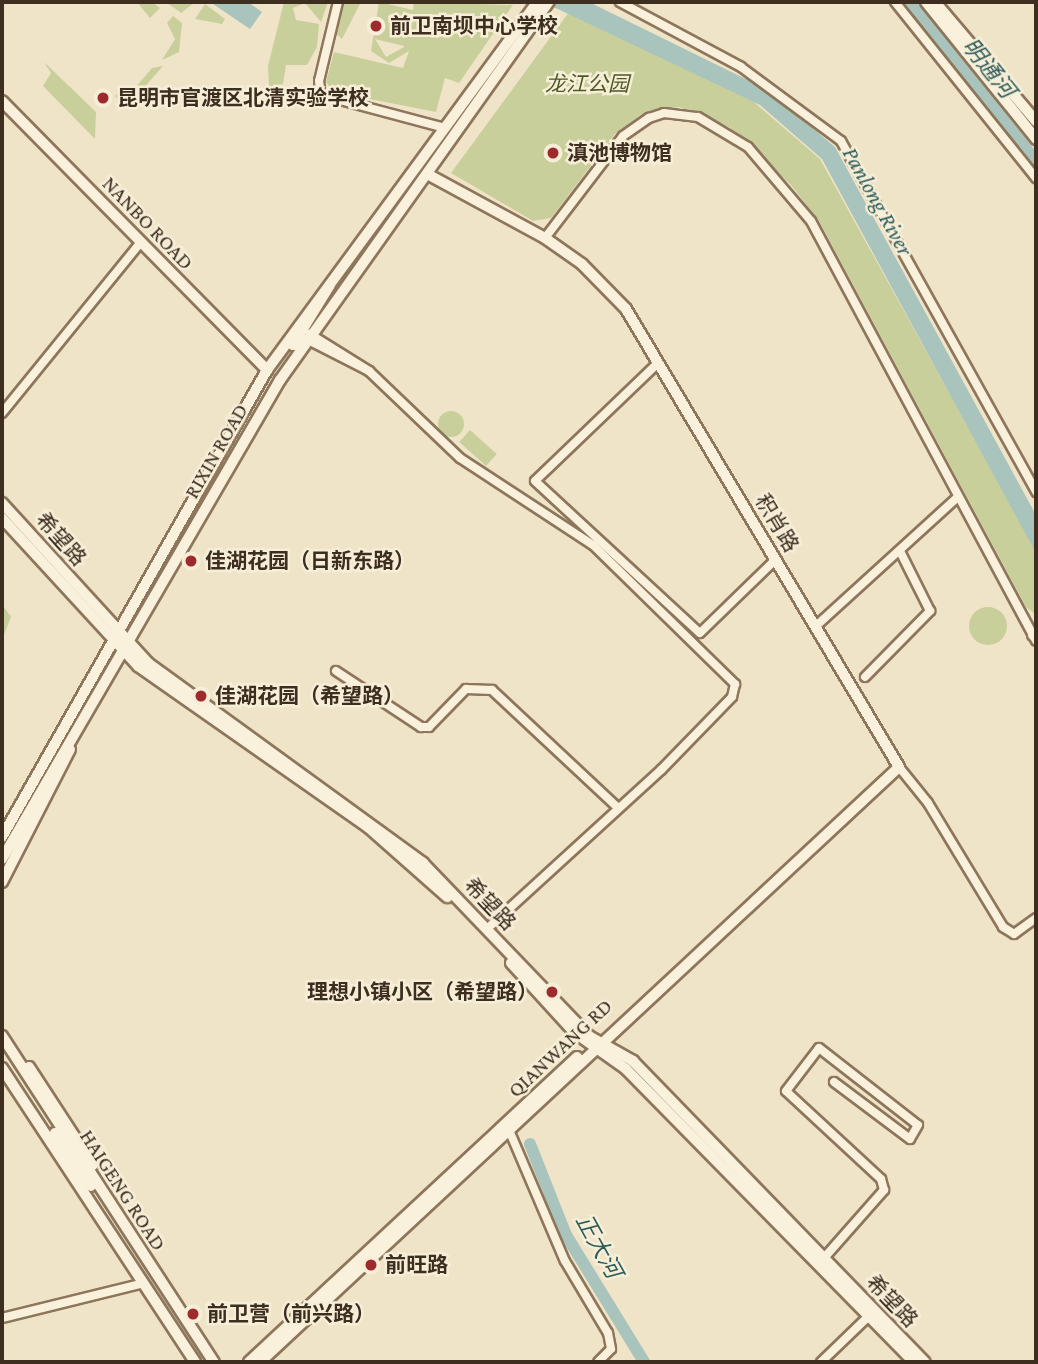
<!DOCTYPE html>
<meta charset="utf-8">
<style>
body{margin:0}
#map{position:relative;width:1038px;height:1364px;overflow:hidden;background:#f0e4c8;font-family:"Crimson Pro","Noto Sans SC",serif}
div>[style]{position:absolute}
.green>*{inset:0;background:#c9cf9b;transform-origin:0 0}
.round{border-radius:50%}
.water>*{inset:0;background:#a9c4bc}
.river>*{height:12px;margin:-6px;padding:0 6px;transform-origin:6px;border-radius:6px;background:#a9c4bc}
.roads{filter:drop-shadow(2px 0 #8d765c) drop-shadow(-2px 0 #8d765c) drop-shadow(0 2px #8d765c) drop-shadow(0 -2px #8d765c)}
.minor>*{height:8px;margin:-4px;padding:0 4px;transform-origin:4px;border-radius:4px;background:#faf1dc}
.tertiary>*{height:10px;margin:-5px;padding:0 5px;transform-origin:5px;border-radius:5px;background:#faf1dc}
.secondary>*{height:10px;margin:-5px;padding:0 5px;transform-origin:5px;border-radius:5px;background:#faf1dc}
.dots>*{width:19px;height:19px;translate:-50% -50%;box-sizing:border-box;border:4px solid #f7eed8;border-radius:50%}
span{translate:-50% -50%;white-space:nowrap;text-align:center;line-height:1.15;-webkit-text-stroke:5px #f7eed8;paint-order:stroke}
.poi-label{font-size:21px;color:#3d2e20;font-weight:700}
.left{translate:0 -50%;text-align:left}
.right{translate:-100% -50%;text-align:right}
.park-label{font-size:21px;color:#4d5a26;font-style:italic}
.street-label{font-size:21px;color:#3d2e20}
.water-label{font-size:23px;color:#2f5d5a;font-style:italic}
.frame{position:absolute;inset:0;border:4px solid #3d2e20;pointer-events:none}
</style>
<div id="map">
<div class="green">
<div style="clip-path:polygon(137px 2px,152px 2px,160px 8px,150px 18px)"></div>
<div style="clip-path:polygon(166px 2px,192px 2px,194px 3px,181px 13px)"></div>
<div style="clip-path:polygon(284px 2px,328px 2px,321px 22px,305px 3px,293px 8px,296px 20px,319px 24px,317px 47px,307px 65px,286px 65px,283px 84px,269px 88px,268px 66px)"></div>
<div style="clip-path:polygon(342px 2px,361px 2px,342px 39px,334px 32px)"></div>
<div style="clip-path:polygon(evenodd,379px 2px,413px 10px,414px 2px,513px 5px,459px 83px,445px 78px,436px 112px,334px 92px,326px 82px,334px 52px,403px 68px,409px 51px,389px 63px,371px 51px,379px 2px,375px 39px,404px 46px,404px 47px,386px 57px,375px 39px)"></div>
<div style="clip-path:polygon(205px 4px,225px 19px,222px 24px,195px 19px)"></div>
<div style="clip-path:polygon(569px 12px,754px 102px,820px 159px,1036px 550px,1036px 615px,1026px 607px,819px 221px,791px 185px,729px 127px,679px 107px,643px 113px,615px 134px,551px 218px,533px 221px,451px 173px)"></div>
<div style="clip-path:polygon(173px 16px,182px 23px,179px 52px,162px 60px,175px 39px,167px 23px)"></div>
<div style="clip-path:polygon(44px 62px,96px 112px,95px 139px,43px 86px,51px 73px)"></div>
<div style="clip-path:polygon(163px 66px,127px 107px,115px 96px,121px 90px,128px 96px,152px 68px)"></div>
<div class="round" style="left:438px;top:411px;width:26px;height:26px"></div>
<div style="left:470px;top:430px;width:36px;height:16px;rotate:42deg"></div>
<div style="clip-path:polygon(2px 604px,11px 617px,2px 640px)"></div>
<div class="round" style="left:969px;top:607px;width:38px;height:38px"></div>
</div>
<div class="water">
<div style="clip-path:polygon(210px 2px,248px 2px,262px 12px,250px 29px)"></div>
<div style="clip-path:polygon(543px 2px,589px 2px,766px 89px,835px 147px,1036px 515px,1036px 553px,822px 159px,760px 105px)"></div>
</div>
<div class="river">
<div style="left:909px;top:2px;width:203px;rotate:51.4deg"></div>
<div style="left:530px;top:1144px;width:98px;rotate:68.4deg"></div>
<div style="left:566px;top:1235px;width:149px;rotate:58.4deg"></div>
</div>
<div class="roads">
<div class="minor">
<div style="left:338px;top:2px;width:81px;rotate:103.5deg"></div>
<div style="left:319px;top:81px;width:14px;rotate:82deg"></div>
<div style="left:321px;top:95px;width:124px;rotate:14.9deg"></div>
<div style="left:620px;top:2px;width:137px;rotate:28.2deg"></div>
<div style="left:741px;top:67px;width:124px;rotate:36.5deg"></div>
<div style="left:841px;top:141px;width:402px;rotate:60.9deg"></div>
<div style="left:895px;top:2px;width:226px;rotate:51.3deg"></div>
<div style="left:545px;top:238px;width:128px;rotate:-52.6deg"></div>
<div style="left:623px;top:136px;width:32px;rotate:-35deg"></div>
<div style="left:649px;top:118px;width:16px;rotate:-18deg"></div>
<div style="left:664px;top:113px;width:34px;rotate:7deg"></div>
<div style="left:698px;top:117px;width:58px;rotate:31deg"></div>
<div style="left:748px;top:147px;width:97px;rotate:49.6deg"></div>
<div style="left:811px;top:221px;width:476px;rotate:61.8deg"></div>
<div style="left:306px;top:339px;width:71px;rotate:26.9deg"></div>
<div style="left:369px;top:371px;width:70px;rotate:-147.9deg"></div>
<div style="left:658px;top:363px;width:170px;rotate:136.2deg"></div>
<div style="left:535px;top:481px;width:224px;rotate:42.7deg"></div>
<div style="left:700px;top:633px;width:106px;rotate:-44.2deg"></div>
<div style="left:369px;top:371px;width:126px;rotate:43.7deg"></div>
<div style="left:460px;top:458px;width:159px;rotate:33.2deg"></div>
<div style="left:593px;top:545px;width:199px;rotate:44.4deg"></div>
<div style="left:735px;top:684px;width:13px;rotate:103deg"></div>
<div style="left:732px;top:697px;width:102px;rotate:134.2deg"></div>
<div style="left:661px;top:770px;width:234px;rotate:137.6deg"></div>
<div style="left:2px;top:413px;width:220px;rotate:-50.9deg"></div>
<div style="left:816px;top:626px;width:192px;rotate:-42.3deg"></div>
<div style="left:336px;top:671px;width:102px;rotate:33.4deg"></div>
<div style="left:421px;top:727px;width:8px"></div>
<div style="left:429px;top:727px;width:53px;rotate:-45.8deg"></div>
<div style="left:466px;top:689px;width:26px;rotate:2deg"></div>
<div style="left:492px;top:690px;width:173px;rotate:43.1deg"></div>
<div style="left:865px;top:677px;width:93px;rotate:-45.4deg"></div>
<div style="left:930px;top:611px;width:67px;rotate:-116.6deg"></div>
<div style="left:899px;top:767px;width:46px;rotate:51.1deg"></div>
<div style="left:928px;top:803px;width:145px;rotate:58.8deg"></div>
<div style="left:1003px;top:927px;width:13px;rotate:32deg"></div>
<div style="left:1014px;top:934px;width:27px;rotate:-36deg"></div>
<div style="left:509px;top:1130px;width:142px;rotate:66.9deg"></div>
<div style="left:565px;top:1261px;width:84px;rotate:59.2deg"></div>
<div style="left:608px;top:1333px;width:16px;rotate:79deg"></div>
<div style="left:611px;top:1349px;width:18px;rotate:135deg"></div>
<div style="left:824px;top:1258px;width:91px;rotate:-48.6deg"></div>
<div style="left:884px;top:1190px;width:11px;rotate:-105deg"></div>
<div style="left:881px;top:1179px;width:129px;rotate:-137.2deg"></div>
<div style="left:786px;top:1091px;width:54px;rotate:-52.5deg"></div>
<div style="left:819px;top:1048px;width:125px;rotate:37.9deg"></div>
<div style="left:918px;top:1125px;width:16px;rotate:120deg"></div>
<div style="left:910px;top:1139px;width:95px;rotate:-143.1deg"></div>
<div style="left:2px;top:1318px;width:146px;rotate:-13.8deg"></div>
<div style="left:821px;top:1362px;width:71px;rotate:-43.9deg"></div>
</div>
<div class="tertiary">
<div style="left:2px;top:101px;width:378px;rotate:45.4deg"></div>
<div style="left:2px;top:503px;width:217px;rotate:47.6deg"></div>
<div style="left:148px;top:663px;width:340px;rotate:36deg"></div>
<div style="left:423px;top:863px;width:240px;rotate:46.2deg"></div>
<div style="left:589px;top:1036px;width:51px;rotate:29.6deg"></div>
<div style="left:633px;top:1061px;width:419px;rotate:45.9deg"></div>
<div style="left:2px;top:518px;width:201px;rotate:47.4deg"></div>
<div style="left:138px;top:666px;width:281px;rotate:35deg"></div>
<div style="left:368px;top:827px;width:106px;rotate:41.5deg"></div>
<div style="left:1033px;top:635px;width:4px;rotate:-34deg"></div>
<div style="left:511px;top:963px;width:93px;rotate:47.6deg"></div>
<div style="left:574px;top:1032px;width:64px;rotate:35.4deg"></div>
<div style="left:626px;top:1069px;width:411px;rotate:45.5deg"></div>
<div style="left:249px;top:1362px;width:448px;rotate:-42.9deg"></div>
<div style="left:260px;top:1362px;width:873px;rotate:-42.96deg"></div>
<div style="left:899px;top:767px;width:533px;rotate:-120.8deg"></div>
<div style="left:626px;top:309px;width:63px;rotate:-134.4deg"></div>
<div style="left:582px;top:264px;width:45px;rotate:-144.9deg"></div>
<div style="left:545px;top:238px;width:134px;rotate:-151.5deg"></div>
</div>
<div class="secondary">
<div style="left:926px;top:2px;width:176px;rotate:51.2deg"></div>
<div style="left:935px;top:2px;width:156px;rotate:49.7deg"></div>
<div style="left:304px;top:344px;width:11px;rotate:175deg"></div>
<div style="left:293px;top:345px;width:70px;rotate:-58.3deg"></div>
<div style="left:2px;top:837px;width:537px;rotate:-60.43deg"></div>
<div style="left:267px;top:370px;width:456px;rotate:-53.7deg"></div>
<div style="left:2px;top:859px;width:554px;rotate:-59.87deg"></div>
<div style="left:280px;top:380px;width:464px;rotate:-54.6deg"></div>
<div style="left:2px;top:882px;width:149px;rotate:-62.9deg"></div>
<div style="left:2px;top:1036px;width:389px;rotate:57deg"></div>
<div style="left:29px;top:1067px;width:117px;rotate:56.9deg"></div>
<div style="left:2px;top:1068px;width:352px;rotate:56.7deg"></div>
<div style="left:55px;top:1133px;width:64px;rotate:55.8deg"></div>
</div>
</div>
<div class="dots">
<div style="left:376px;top:26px;background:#9e2a2b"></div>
<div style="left:103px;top:98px;background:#9e2a2b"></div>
<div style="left:553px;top:153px;background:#9e2a2b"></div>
<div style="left:191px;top:561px;background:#9e2a2b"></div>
<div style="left:201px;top:696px;background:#9e2a2b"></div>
<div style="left:552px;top:992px;background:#9e2a2b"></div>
<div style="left:371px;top:1265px;background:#9e2a2b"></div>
<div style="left:193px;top:1314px;background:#9e2a2b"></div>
</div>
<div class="poi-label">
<span class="left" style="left:390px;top:26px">前卫南坝中心学校</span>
<span class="left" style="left:117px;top:98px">昆明市官渡区北清实验学校</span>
<span class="left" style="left:567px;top:153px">滇池博物馆</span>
<span class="left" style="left:205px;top:561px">佳湖花园（日新东路）</span>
<span class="left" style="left:215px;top:696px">佳湖花园（希望路）</span>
<span class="right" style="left:538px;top:992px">理想小镇小区（希望路）</span>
<span class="left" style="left:385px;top:1265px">前旺路</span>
<span class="left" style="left:207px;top:1314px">前卫营（前兴路）</span>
</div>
<div class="park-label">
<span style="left:587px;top:84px">龙江公园</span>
</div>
<div class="street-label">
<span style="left:148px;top:223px;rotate:46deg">NANBO ROAD</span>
<span style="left:216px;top:451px;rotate:-60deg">RIXIN ROAD</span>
<span style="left:777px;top:523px;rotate:59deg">积肖路</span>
<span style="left:61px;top:539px;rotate:48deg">希望路</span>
<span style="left:490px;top:904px;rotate:46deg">希望路</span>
<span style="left:560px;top:1048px;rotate:-43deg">QIANWANG RD</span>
<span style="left:123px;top:1190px;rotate:57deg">HAIGENG ROAD</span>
<span style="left:892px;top:1301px;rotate:46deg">希望路</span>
</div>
<div class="water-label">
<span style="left:989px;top:68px;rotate:51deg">明通河</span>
<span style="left:878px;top:201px;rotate:61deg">Panlong River</span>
<span style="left:599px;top:1246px;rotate:61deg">正大河</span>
</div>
<div class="frame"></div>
</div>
